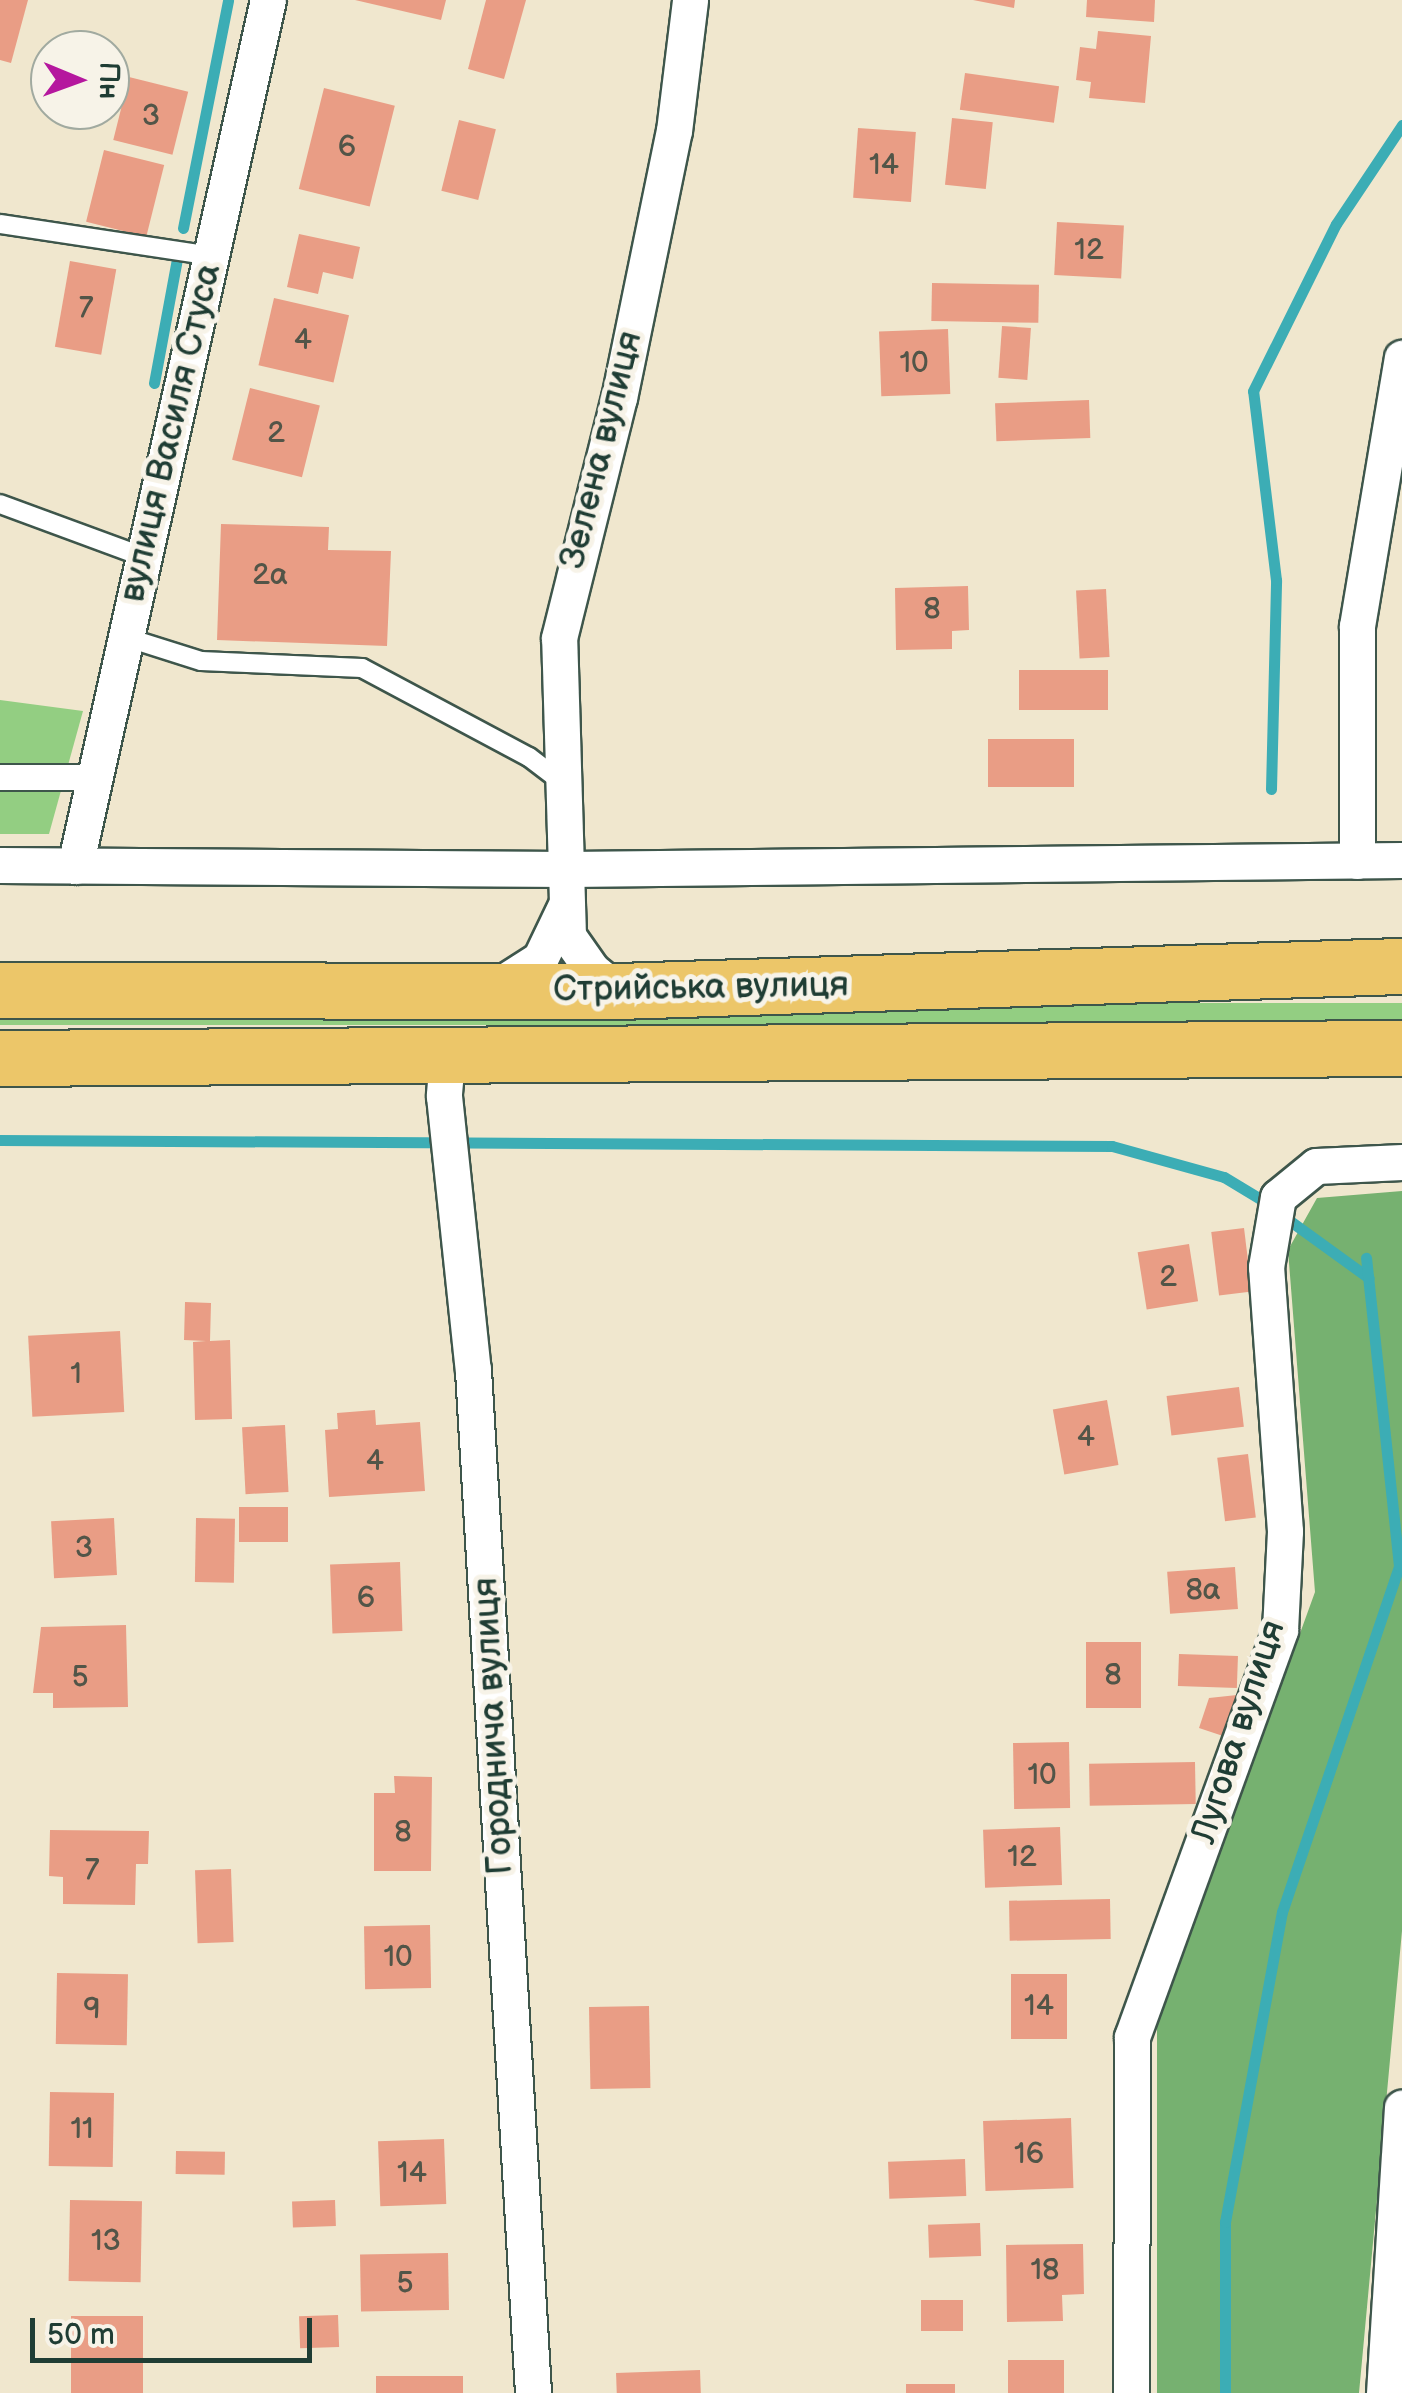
<!DOCTYPE html>
<meta charset="utf-8">
<style>
body{margin:0}
#map{position:relative;width:1402px;height:2393px;overflow:hidden;background:#f0e7ce;font-family:"Balsamiq Sans",sans-serif}
div>[style]{position:absolute}
.green>*{inset:0;background:#93ce82;transform-origin:0 0}
.forest>*{inset:0;background:#76b170}
.stream>*{height:11px;margin:-5.5px;padding:0 5.5px;transform-origin:5.5px;border-radius:5.5px;background:#3cadb5}
.building>*{inset:0;background:#e99d85;transform-origin:0 0}
.roads{filter:drop-shadow(2px 0 #3e564b) drop-shadow(-2px 0 #3e564b) drop-shadow(0 2px #3e564b) drop-shadow(0 -2px #3e564b)}
.service>*{height:18px;margin:-9px;padding:0 9px;transform-origin:9px;border-radius:9px;background:#fff}
.pedestrian>*{height:25px;margin:-12.5px;padding:0 12.5px;transform-origin:12.5px;border-radius:12.5px;background:#fff}
.minor>*{height:35px;margin:-17.5px;padding:0 17.5px;transform-origin:17.5px;border-radius:17.5px;background:#fff}
.trunk>*{height:55px;margin:-27.5px;padding:0 27.5px;transform-origin:27.5px;border-radius:27.5px;background:#ecc669}
span{translate:-50% -50%;white-space:nowrap;text-align:center;line-height:1.15;-webkit-text-stroke:10px #f7f3e8;paint-order:stroke}
.number-label{font-size:30px;color:#525548}
.number-label span{-webkit-text-stroke-width:0}
.street-label{font-size:35px;color:#1f3d34}
.north{position:absolute;left:30px;top:30px;width:100px;height:100px;box-sizing:border-box;background:#f7f3e8;border:2px solid #a1aaa0;border-radius:50%;rotate:91deg;font-size:28px;font-weight:700;line-height:40px;text-align:center;color:#1f3d34}
.north::after{content:'';display:block;margin:auto;width:35px;height:45px;background:#b5179e;clip-path:polygon(50% 0,100% 100%,50% 72%,0 100%)}
.scale{position:absolute;left:30px;top:2318px;width:282px;height:45px;box-sizing:border-box;border:5px solid #1f3d34;border-top:0;padding-left:12px;font-size:30px;line-height:35px;white-space:nowrap;color:#1f3d34;-webkit-text-stroke:8px #f7f3e8;paint-order:stroke}
</style>
<div id="map">
<div class="green">
<div style="clip-path:polygon(0 700px,83px 711px,49px 834px,0 834px)"></div>
<div style="left:1402px;top:1003px;width:22px;height:1402px;rotate:90deg"></div>
</div>
<div class="forest">
<div style="clip-path:polygon(1402px 1191px,1402px 1931px,1359px 2393px,1157px 2393px,1157px 2027px,1315px 1592px,1288px 1250px,1317px 1198px)"></div>
</div>
<div class="stream">
<div style="left:183px;top:228px;width:232px;rotate:-78.8deg"></div>
<div style="left:154px;top:383px;width:126px;rotate:-79.5deg"></div>
<div style="left:1271px;top:789px;width:209px;rotate:-88.6deg"></div>
<div style="left:1276px;top:580px;width:190px;rotate:-96.9deg"></div>
<div style="left:1253px;top:391px;width:186px;rotate:-63.6deg"></div>
<div style="left:1336px;top:224px;width:119px;rotate:-56.3deg"></div>
<div style="left:0;top:1140px;width:1112px;rotate:0.31deg"></div>
<div style="left:1112px;top:1146px;width:116px;rotate:15.5deg"></div>
<div style="left:1224px;top:1177px;width:44px;rotate:31.2deg"></div>
<div style="left:1286px;top:1218px;width:102px;rotate:35.9deg"></div>
<div style="left:1225px;top:2393px;width:171px;rotate:-90deg"></div>
<div style="left:1225px;top:2222px;width:315px;rotate:-79.6deg"></div>
<div style="left:1282px;top:1912px;width:365px;rotate:-71.3deg"></div>
<div style="left:1399px;top:1566px;width:310px;rotate:-96.1deg"></div>
</div>
<div class="building">
<div style="clip-path:polygon(0 0,28px 0,11px 63px,0 60px)"></div>
<div style="clip-path:polygon(355px 0,446px 0,441px 20px)"></div>
<div style="clip-path:polygon(486px 0,526px 0,504px 79px,468px 69px)"></div>
<div style="clip-path:polygon(973px 0,1015px 0,1014px 8px)"></div>
<div style="clip-path:polygon(1087px 0,1155px 0,1154px 22px,1086px 17px)"></div>
<div style="clip-path:polygon(1098px 31px,1151px 36px,1145px 103px,1089px 98px,1091px 82px,1076px 80px,1080px 47px,1096px 49px)"></div>
<div style="left:965px;top:73px;width:95px;height:37px;rotate:8deg"></div>
<div style="left:129px;top:77px;width:61px;height:65px;rotate:14deg"></div>
<div style="left:324px;top:88px;width:73px;height:104px;rotate:14deg"></div>
<div style="left:952px;top:118px;width:41px;height:67px;rotate:6deg"></div>
<div style="left:459px;top:120px;width:38px;height:73px;rotate:14deg"></div>
<div style="left:858px;top:128px;width:58px;height:70px;rotate:4deg"></div>
<div style="left:104px;top:150px;width:62px;height:74px;rotate:14deg"></div>
<div style="left:1057px;top:222px;width:67px;height:53px;rotate:3deg"></div>
<div style="clip-path:polygon(299px 234px,360px 247px,353px 279px,323px 272px,318px 294px,287px 287px)"></div>
<div style="left:70px;top:261px;width:47px;height:87px;rotate:10deg"></div>
<div style="left:932px;top:283px;width:107px;height:38px;rotate:1deg"></div>
<div style="left:274px;top:298px;width:77px;height:69px;rotate:13deg"></div>
<div style="left:1002px;top:326px;width:29px;height:52px;rotate:4deg"></div>
<div style="left:948px;top:329px;width:65px;height:69px;rotate:88deg"></div>
<div style="left:250px;top:388px;width:72px;height:74px;rotate:14deg"></div>
<div style="left:1089px;top:400px;width:38px;height:94px;rotate:88deg"></div>
<div style="clip-path:polygon(221px 524px,329px 527px,328px 550px,391px 551px,387px 646px,217px 640px)"></div>
<div style="clip-path:polygon(968px 586px,969px 630px,952px 631px,952px 649px,896px 650px,895px 588px)"></div>
<div style="left:1106px;top:589px;width:68px;height:30px;rotate:87deg"></div>
<div style="left:1108px;top:670px;width:40px;height:89px;rotate:90deg"></div>
<div style="left:988px;top:739px;width:86px;height:48px"></div>
<div style="left:1244px;top:1228px;width:64px;height:33px;rotate:83deg"></div>
<div style="left:1189px;top:1244px;width:58px;height:52px;rotate:81deg"></div>
<div style="clip-path:polygon(185px 1302px,211px 1303px,210px 1341px,230px 1340px,232px 1419px,195px 1420px,193px 1342px,206px 1341px,184px 1340px)"></div>
<div style="left:120px;top:1331px;width:81px;height:92px;rotate:87deg"></div>
<div style="left:1239px;top:1387px;width:40px;height:73px;rotate:83deg"></div>
<div style="left:1107px;top:1400px;width:66px;height:55px;rotate:80deg"></div>
<div style="clip-path:polygon(375px 1410px,376px 1425px,420px 1422px,425px 1491px,329px 1497px,325px 1430px,338px 1429px,337px 1413px)"></div>
<div style="left:285px;top:1425px;width:67px;height:43px;rotate:87deg"></div>
<div style="left:1248px;top:1454px;width:64px;height:31px;rotate:83deg"></div>
<div style="left:288px;top:1507px;width:35px;height:49px;rotate:90deg"></div>
<div style="left:114px;top:1518px;width:57px;height:63px;rotate:87deg"></div>
<div style="left:196px;top:1518px;width:39px;height:64px;rotate:1deg"></div>
<div style="left:400px;top:1562px;width:69px;height:70px;rotate:88deg"></div>
<div style="left:1235px;top:1567px;width:42px;height:68px;rotate:86deg"></div>
<div style="clip-path:polygon(126px 1625px,128px 1707px,53px 1708px,53px 1693px,33px 1693px,41px 1627px)"></div>
<div style="left:1086px;top:1642px;width:55px;height:66px"></div>
<div style="left:1179px;top:1654px;width:59px;height:32px;rotate:2deg"></div>
<div style="clip-path:polygon(1237px 1695px,1223px 1736px,1199px 1728px,1209px 1698px)"></div>
<div style="left:1069px;top:1742px;width:66px;height:56px;rotate:89deg"></div>
<div style="left:1195px;top:1762px;width:42px;height:106px;rotate:89deg"></div>
<div style="clip-path:polygon(394px 1776px,432px 1777px,431px 1871px,374px 1871px,374px 1793px,395px 1793px)"></div>
<div style="left:1060px;top:1827px;width:58px;height:77px;rotate:88deg"></div>
<div style="clip-path:polygon(50px 1830px,149px 1831px,148px 1864px,136px 1864px,135px 1905px,63px 1904px,63px 1877px,49px 1876px)"></div>
<div style="left:231px;top:1869px;width:73px;height:36px;rotate:88deg"></div>
<div style="left:1110px;top:1899px;width:40px;height:101px;rotate:89deg"></div>
<div style="left:430px;top:1925px;width:63px;height:66px;rotate:89deg"></div>
<div style="left:57px;top:1973px;width:71px;height:71px;rotate:1deg"></div>
<div style="left:1011px;top:1974px;width:56px;height:65px"></div>
<div style="left:649px;top:2006px;width:82px;height:60px;rotate:89deg"></div>
<div style="left:50px;top:2092px;width:64px;height:74px;rotate:1deg"></div>
<div style="left:1071px;top:2118px;width:70px;height:88px;rotate:88deg"></div>
<div style="left:444px;top:2139px;width:65px;height:66px;rotate:88deg"></div>
<div style="left:176px;top:2151px;width:49px;height:23px;rotate:1deg"></div>
<div style="left:965px;top:2159px;width:37px;height:77px;rotate:88deg"></div>
<div style="left:70px;top:2200px;width:72px;height:81px;rotate:1deg"></div>
<div style="left:335px;top:2200px;width:26px;height:43px;rotate:88deg"></div>
<div style="left:980px;top:2223px;width:33px;height:52px;rotate:88deg"></div>
<div style="clip-path:polygon(1083px 2244px,1084px 2294px,1062px 2295px,1063px 2321px,1007px 2322px,1006px 2245px)"></div>
<div style="left:448px;top:2253px;width:57px;height:88px;rotate:89deg"></div>
<div style="left:921px;top:2300px;width:42px;height:31px"></div>
<div style="left:338px;top:2315px;width:32px;height:39px;rotate:88deg"></div>
<div style="left:71px;top:2316px;width:72px;height:77px"></div>
<div style="left:1064px;top:2360px;width:33px;height:56px;rotate:90deg"></div>
<div style="left:700px;top:2370px;width:23px;height:84px;rotate:88deg"></div>
<div style="left:463px;top:2376px;width:17px;height:87px;rotate:90deg"></div>
<div style="left:955px;top:2384px;width:9px;height:49px;rotate:90deg"></div>
</div>
<div class="roads">
<div class="service">
<div style="left:0;top:224px;width:213px;rotate:8.6deg"></div>
<div style="left:0;top:504px;width:153px;rotate:20.2deg"></div>
<div style="left:125px;top:637px;width:80px;rotate:17.5deg"></div>
<div style="left:201px;top:661px;width:161px;rotate:2.5deg"></div>
<div style="left:362px;top:668px;width:189px;rotate:28.1deg"></div>
<div style="left:529px;top:757px;width:43px;rotate:37.4deg"></div>
</div>
<div class="pedestrian">
<div style="left:0;top:777px;width:95px"></div>
</div>
<div class="minor">
<div style="left:1357px;top:861px;width:235px;rotate:-90deg"></div>
<div style="left:1357px;top:626px;width:272px;rotate:-80.5deg"></div>
<div style="left:0;top:865px;width:568px;rotate:0.4deg"></div>
<div style="left:568px;top:869px;width:834px;rotate:-0.62deg"></div>
<div style="left:75px;top:866px;width:887px;rotate:-77.44deg"></div>
<div style="left:496px;top:987px;width:52px;rotate:-32.5deg"></div>
<div style="left:540px;top:959px;width:60px;rotate:-64.3deg"></div>
<div style="left:618px;top:991px;width:33px;rotate:-141deg"></div>
<div style="left:592px;top:970px;width:42px;rotate:-125.2deg"></div>
<div style="left:568px;top:936px;width:298px;rotate:-91.7deg"></div>
<div style="left:559px;top:638px;width:247px;rotate:-76deg"></div>
<div style="left:619px;top:398px;width:273px;rotate:-78.4deg"></div>
<div style="left:674px;top:131px;width:132px;rotate:-83deg"></div>
<div style="left:447px;top:1059px;width:37px;rotate:95deg"></div>
<div style="left:444px;top:1096px;width:276px;rotate:84deg"></div>
<div style="left:473px;top:1370px;width:1025px;rotate:86.64deg"></div>
<div style="left:1131px;top:2393px;width:356px;rotate:-89.8deg"></div>
<div style="left:1132px;top:2037px;width:433px;rotate:-70deg"></div>
<div style="left:1280px;top:1630px;width:99px;rotate:-87.1deg"></div>
<div style="left:1285px;top:1531px;width:265px;rotate:-94.1deg"></div>
<div style="left:1266px;top:1267px;width:71px;rotate:-80.3deg"></div>
<div style="left:1278px;top:1197px;width:49px;rotate:-39.2deg"></div>
<div style="left:1316px;top:1166px;width:86px;rotate:-2.7deg"></div>
<div style="left:1384px;top:2393px;width:286px;rotate:-86.4deg"></div>
</div>
<div class="trunk">
<div style="left:0;top:990px;width:618px;rotate:0.09deg"></div>
<div style="left:618px;top:991px;width:784px;rotate:-1.83deg"></div>
<div style="left:0;top:1058px;width:1402px;rotate:-0.41deg"></div>
</div>
</div>
<div class="number-label">
<span style="left:151px;top:116px">3</span>
<span style="left:347px;top:147px">6</span>
<span style="left:884px;top:165px">14</span>
<span style="left:1089px;top:250px">12</span>
<span style="left:86px;top:308px">7</span>
<span style="left:303px;top:340px">4</span>
<span style="left:914px;top:363px">10</span>
<span style="left:276px;top:433px">2</span>
<span style="left:270px;top:575px">2а</span>
<span style="left:932px;top:609px">8</span>
<span style="left:1168px;top:1277px">2</span>
<span style="left:76px;top:1374px">1</span>
<span style="left:1086px;top:1437px">4</span>
<span style="left:375px;top:1461px">4</span>
<span style="left:84px;top:1548px">3</span>
<span style="left:1203px;top:1590px">8а</span>
<span style="left:366px;top:1598px">6</span>
<span style="left:1113px;top:1675px">8</span>
<span style="left:80px;top:1677px">5</span>
<span style="left:1042px;top:1775px">10</span>
<span style="left:403px;top:1832px">8</span>
<span style="left:1022px;top:1857px">12</span>
<span style="left:92px;top:1870px">7</span>
<span style="left:398px;top:1957px">10</span>
<span style="left:1039px;top:2006px">14</span>
<span style="left:92px;top:2009px">9</span>
<span style="left:82px;top:2129px">11</span>
<span style="left:1029px;top:2154px">16</span>
<span style="left:412px;top:2173px">14</span>
<span style="left:106px;top:2241px">13</span>
<span style="left:1045px;top:2270px">18</span>
<span style="left:405px;top:2283px">5</span>
</div>
<div class="street-label">
<span style="left:171px;top:433px;rotate:-77deg">вулиця Василя Стуса</span>
<span style="left:602px;top:450px;rotate:-76deg">Зелена вулиця</span>
<span style="left:701px;top:988px;rotate:-1deg">Стрийська вулиця</span>
<span style="left:494px;top:1726px;rotate:-93deg">Городнича вулиця</span>
<span style="left:1239px;top:1732px;rotate:-72deg">Лугова вулиця</span>
</div>
<div class="north">Пн</div>
<div class="scale">50 m</div>
</div>
